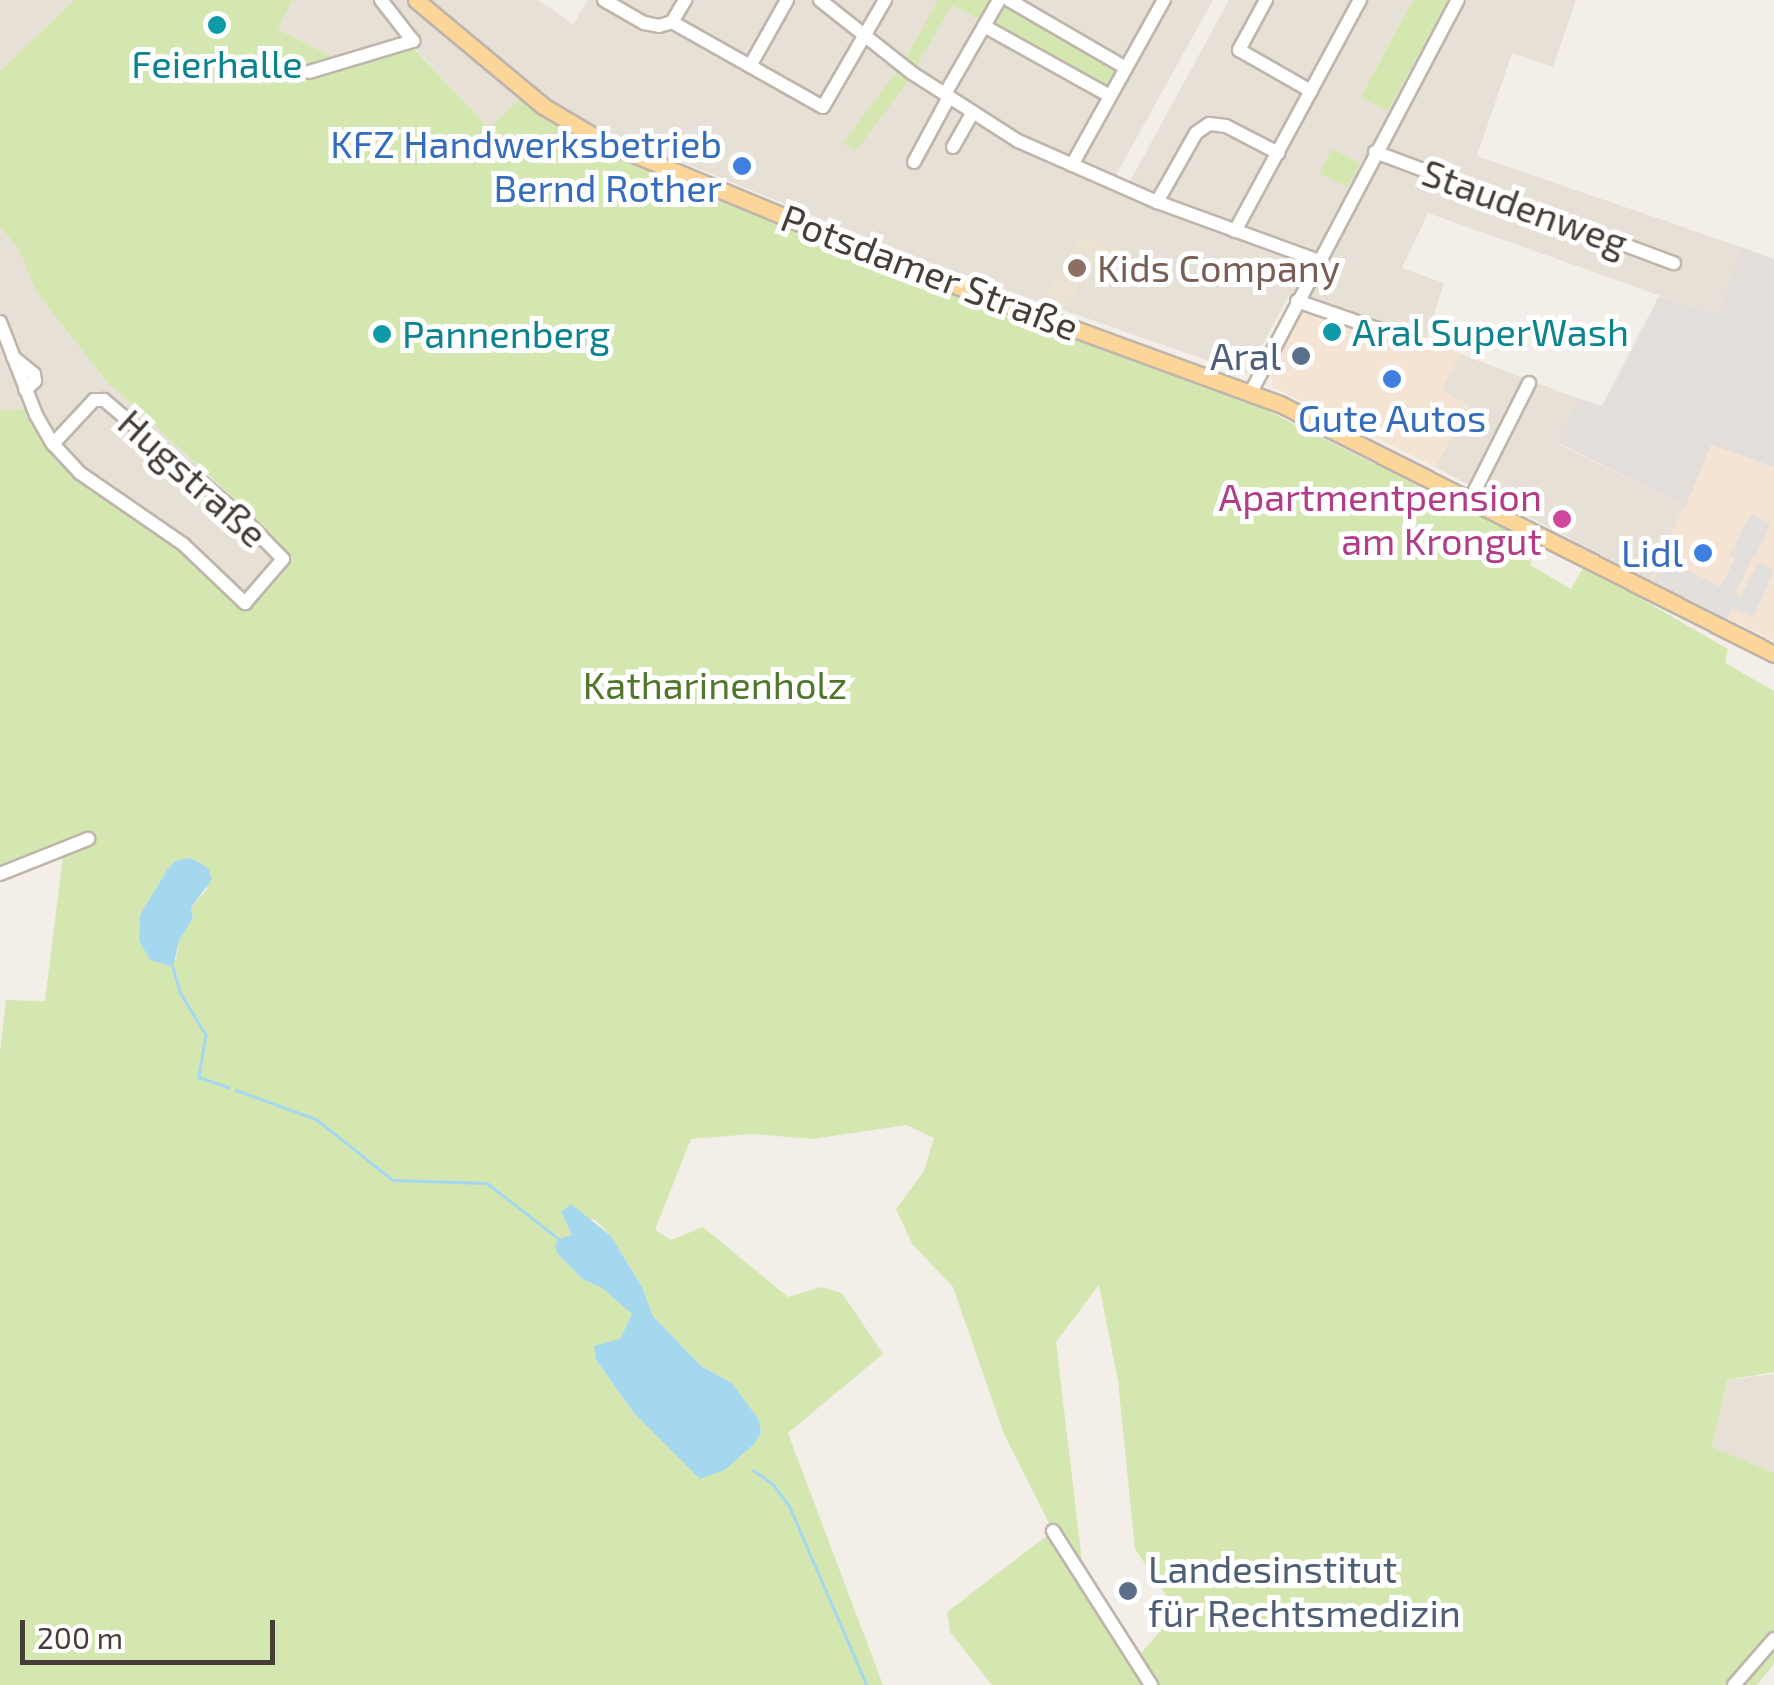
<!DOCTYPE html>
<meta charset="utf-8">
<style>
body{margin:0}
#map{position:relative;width:1774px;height:1685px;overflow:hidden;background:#f3efe8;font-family:"Exo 2",sans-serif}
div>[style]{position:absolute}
.residential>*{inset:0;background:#e7e0d6}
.commercial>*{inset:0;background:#f5e3d3}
.industrial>*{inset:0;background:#e3ded9}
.education>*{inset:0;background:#ece2d2}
.green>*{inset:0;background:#d4e7b1;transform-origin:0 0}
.parking>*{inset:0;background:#e2dfdc}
.water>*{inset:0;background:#a5d8ef}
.stream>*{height:2.5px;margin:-1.25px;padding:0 1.25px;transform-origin:1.25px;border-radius:1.25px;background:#a5d8ef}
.roads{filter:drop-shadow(2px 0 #bfb5aa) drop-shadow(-2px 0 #bfb5aa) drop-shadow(0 2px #bfb5aa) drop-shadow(0 -2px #bfb5aa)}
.minor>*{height:12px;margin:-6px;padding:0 6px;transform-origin:6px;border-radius:6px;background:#fff}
.major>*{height:15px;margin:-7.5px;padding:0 7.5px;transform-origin:7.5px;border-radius:7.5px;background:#fcd598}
.dots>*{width:28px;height:28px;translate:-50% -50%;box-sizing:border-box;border:5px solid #fff;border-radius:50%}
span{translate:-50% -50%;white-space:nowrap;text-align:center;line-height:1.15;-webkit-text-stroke:10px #fff;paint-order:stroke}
.culture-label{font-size:38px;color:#0d838f}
.left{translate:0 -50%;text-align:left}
.shop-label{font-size:38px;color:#366cbe}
.right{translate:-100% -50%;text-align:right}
.street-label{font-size:38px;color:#473f37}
.education-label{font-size:38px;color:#785e54}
.service-label{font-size:38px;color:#4e5e75}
.hotel-label{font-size:38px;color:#b23c85}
.park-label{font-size:38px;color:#50772b}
.scale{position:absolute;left:20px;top:1620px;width:255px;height:45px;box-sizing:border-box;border:5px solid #473f37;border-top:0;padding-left:12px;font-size:30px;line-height:35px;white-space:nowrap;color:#473f37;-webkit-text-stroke:8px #fff;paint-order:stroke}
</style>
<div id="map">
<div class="residential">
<div style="clip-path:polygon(0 0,74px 0,0 71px)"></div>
<div style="clip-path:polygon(222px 0,538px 0,573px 24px,588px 0,1213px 0,1115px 177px,1129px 183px,1229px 0,1413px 0,1360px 96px,1388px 111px,1448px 0,1576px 0,1553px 67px,1512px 53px,1477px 156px,1741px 247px,1717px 316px,1428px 213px,1402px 268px,1444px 283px,1426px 341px,1577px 398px,1559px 444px,1685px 507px,1650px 581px,1435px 467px,1469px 405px,1441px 390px,1460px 355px,1290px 294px,1246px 374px,932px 264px,576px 119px,532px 87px,490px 129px,407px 40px,339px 60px)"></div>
<div style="clip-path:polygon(0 227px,18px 248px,37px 293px,106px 381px,259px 521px,283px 559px,245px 603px,80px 473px,29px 409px,0 410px)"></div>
<div style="clip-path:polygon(1774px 1374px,1774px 1473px,1712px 1447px,1727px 1380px)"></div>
</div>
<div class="commercial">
<div style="clip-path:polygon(1303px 300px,1460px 355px,1441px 390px,1469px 405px,1435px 467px,1273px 387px,1270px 368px)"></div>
<div style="clip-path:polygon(1711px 445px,1774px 467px,1774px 641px,1650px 581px)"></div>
</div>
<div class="industrial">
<div style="clip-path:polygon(1741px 247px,1774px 259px,1774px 467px,1711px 445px,1685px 507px,1559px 443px,1577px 398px,1602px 406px,1659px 296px,1717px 315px)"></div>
</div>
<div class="education">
<div style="clip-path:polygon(1080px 236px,1124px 251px,1111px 273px,1092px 263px,1066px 309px,1043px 301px)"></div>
</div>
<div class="green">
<div style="clip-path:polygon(evenodd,74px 0,292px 0,278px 29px,339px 60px,406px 40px,489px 128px,520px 99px,599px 147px,906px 274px,1258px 406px,1538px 545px,1530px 565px,1571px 589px,1584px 566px,1728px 649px,1725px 663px,1774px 691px,1774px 1372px,1727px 1380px,1712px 1447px,1774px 1473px,1774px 1664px,1757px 1685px,992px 1685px,950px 1632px,947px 1612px,1053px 1531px,1004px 1434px,953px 1287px,912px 1244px,896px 1209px,924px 1171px,934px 1138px,906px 1125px,813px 1139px,753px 1134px,691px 1139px,655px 1230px,671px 1240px,703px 1227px,788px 1297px,821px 1287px,842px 1293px,883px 1354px,788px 1433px,883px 1685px,0 1685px,0 1053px,6px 1000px,45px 1001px,64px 848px,0 874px,0 410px,29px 409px,53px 444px,245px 603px,282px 559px,259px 521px,106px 381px,37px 293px,18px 248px,0 227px,0 71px,74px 0,167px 870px,208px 888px,191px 908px,193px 918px,179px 941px,176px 960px,147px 955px,139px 941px,140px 915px,167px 870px,74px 0,594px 1219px,611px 1236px,642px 1287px,653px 1316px,701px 1366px,732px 1383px,758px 1420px,761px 1433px,740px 1458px,679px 1456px,633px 1412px,596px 1360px,620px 1339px,632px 1314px,602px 1288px,582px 1279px,558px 1254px,572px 1235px,570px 1222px,594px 1219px,74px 0,1099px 1285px,1118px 1381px,1135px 1549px,1177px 1611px,1136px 1659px,1084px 1578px,1056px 1342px,1099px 1285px)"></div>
<div style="clip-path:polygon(938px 0,995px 0,981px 20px,952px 5px,915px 69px,904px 61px)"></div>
<div style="clip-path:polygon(1413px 0,1448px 0,1388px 111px,1360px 97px)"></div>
<div style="clip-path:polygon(1007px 4px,1116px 65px,1119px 74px,1111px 86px,1103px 89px,993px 27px,992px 22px)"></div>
<div style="left:898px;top:70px;width:15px;height:91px;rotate:37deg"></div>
<div style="left:1332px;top:149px;width:31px;height:27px;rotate:27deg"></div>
</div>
<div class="parking">
<div style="clip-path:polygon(1751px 514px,1771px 524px,1755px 557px,1748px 555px,1752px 559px,1735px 594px,1741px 596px,1758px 562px,1774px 570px,1753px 617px,1733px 608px,1727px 619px,1653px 581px,1664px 559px,1721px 587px,1735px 559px,1729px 556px,1733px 549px,1739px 550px,1734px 546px)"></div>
</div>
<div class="water">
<div style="clip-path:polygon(191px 858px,208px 868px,212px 879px,191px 908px,193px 918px,179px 941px,173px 967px,150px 960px,139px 941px,140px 915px,167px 870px,175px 861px)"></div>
<div style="clip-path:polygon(571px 1204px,611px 1236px,642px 1287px,653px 1316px,701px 1366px,732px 1383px,759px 1420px,761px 1433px,753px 1445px,725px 1470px,700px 1479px,633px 1412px,596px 1360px,594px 1346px,620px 1339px,632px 1314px,602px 1288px,582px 1279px,558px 1254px,555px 1246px,559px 1239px,572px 1235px,561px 1212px)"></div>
</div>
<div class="stream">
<div style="left:173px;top:967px;width:26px;rotate:74deg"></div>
<div style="left:180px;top:992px;width:50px;rotate:58.8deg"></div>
<div style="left:206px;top:1035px;width:43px;rotate:99.5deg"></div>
<div style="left:199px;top:1077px;width:31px;rotate:19deg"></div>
<div style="left:236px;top:1090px;width:85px;rotate:19.9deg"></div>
<div style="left:316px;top:1119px;width:98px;rotate:38.4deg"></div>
<div style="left:393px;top:1180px;width:94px;rotate:1.8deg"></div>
<div style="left:487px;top:1183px;width:91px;rotate:37.9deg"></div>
<div style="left:753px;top:1470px;width:24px;rotate:35deg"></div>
<div style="left:773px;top:1484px;width:26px;rotate:53deg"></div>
<div style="left:789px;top:1505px;width:196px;rotate:66.6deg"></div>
</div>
<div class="roads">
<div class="minor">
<div style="left:604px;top:0;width:46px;rotate:29.9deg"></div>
<div style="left:644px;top:23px;width:15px;rotate:11deg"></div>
<div style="left:659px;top:26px;width:14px;rotate:-17deg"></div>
<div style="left:672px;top:22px;width:26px;rotate:-59deg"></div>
<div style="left:820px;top:0;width:117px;rotate:38.4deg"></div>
<div style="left:912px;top:73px;width:126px;rotate:32.7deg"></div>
<div style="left:1018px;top:141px;width:152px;rotate:23.7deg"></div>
<div style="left:1157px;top:202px;width:172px;rotate:20deg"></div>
<div style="left:1009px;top:0;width:135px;rotate:30.2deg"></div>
<div style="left:1266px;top:0;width:57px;rotate:118.4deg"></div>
<div style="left:1239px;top:50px;width:83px;rotate:29.7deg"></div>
<div style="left:672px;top:22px;width:173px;rotate:29.4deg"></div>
<div style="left:823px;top:107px;width:124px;rotate:-59.9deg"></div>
<div style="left:984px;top:26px;width:144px;rotate:29.1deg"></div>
<div style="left:750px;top:66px;width:76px;rotate:-60.7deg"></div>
<div style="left:309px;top:72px;width:109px;rotate:-16.6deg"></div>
<div style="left:413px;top:41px;width:52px;rotate:-128deg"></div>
<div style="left:945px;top:94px;width:108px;rotate:-60.1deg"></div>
<div style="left:953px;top:147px;width:40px;rotate:-60.3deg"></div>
<div style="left:1375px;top:152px;width:319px;rotate:20.4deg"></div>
<div style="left:914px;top:162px;width:74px;rotate:-61.7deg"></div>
<div style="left:1072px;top:165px;width:189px;rotate:-60.9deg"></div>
<div style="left:1157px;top:202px;width:79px;rotate:-60.5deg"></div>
<div style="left:1196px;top:133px;width:16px;rotate:-35deg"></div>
<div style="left:1209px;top:124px;width:17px;rotate:7deg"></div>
<div style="left:1226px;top:126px;width:59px;rotate:27.4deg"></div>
<div style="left:1235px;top:231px;width:263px;rotate:-61.6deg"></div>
<div style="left:1297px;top:301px;width:101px;rotate:19.2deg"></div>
<div style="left:0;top:322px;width:100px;rotate:68.8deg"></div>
<div style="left:36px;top:415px;width:34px;rotate:60deg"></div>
<div style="left:53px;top:444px;width:40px;rotate:47deg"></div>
<div style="left:80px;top:473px;width:125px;rotate:34.6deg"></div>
<div style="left:183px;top:544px;width:86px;rotate:43.6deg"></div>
<div style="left:245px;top:603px;width:58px;rotate:-49.2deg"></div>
<div style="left:283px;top:559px;width:56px;rotate:-134.3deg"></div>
<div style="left:244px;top:519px;width:184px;rotate:-139.6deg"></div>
<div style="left:104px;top:400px;width:10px;rotate:180deg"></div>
<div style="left:94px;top:400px;width:60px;rotate:133deg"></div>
<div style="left:13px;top:357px;width:27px;rotate:39deg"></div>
<div style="left:34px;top:374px;width:7px;rotate:82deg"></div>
<div style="left:35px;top:381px;width:13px;rotate:138deg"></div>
<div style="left:1251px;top:392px;width:443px;rotate:-62.2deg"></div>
<div style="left:1470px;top:500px;width:131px;rotate:-63.2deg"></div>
<div style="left:0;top:874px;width:95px;rotate:-21.7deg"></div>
<div style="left:1053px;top:1531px;width:183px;rotate:57.5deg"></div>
<div style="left:1734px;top:1685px;width:61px;rotate:-49deg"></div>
</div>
<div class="major">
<div style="left:416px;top:0;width:165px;rotate:39.8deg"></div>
<div style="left:543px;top:106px;width:69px;rotate:30.7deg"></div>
<div style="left:602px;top:141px;width:331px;rotate:22.5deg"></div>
<div style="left:908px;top:268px;width:396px;rotate:20.1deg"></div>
<div style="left:1280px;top:404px;width:554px;rotate:26.84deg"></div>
</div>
</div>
<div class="dots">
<div style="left:217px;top:25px;background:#0f9aa8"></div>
<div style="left:742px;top:166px;background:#3f7fe0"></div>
<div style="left:1077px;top:268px;background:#8d6e63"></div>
<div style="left:1332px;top:332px;background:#0f9aa8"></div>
<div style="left:382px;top:334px;background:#0f9aa8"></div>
<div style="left:1301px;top:356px;background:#5c6f8a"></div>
<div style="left:1392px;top:379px;background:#3f7fe0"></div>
<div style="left:1562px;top:519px;background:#d1479c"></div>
<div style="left:1703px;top:553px;background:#3f7fe0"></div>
<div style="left:1128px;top:1591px;background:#5c6f8a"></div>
</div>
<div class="culture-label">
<span style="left:217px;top:64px">Feierhalle</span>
<span class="left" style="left:1352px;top:332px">Aral SuperWash</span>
<span class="left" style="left:402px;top:334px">Pannenberg</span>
</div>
<div class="shop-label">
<span class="right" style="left:722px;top:166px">KFZ Handwerksbetrieb<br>Bernd Rother</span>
<span style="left:1392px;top:418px">Gute Autos</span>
<span class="right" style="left:1683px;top:553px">Lidl</span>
</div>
<div class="street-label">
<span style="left:1525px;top:207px;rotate:20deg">Staudenweg</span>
<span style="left:930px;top:272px;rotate:21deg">Potsdamer Straße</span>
<span style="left:193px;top:478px;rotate:42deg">Hugstraße</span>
</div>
<div class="education-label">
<span class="left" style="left:1097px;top:268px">Kids Company</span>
</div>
<div class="service-label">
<span class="right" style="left:1281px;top:356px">Aral</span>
<span class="left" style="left:1148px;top:1591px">Landesinstitut<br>für Rechtsmedizin</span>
</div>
<div class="hotel-label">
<span class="right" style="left:1542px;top:519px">Apartmentpension<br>am Krongut</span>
</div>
<div class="park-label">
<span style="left:715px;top:685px">Katharinenholz</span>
</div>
<div class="scale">200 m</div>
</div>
